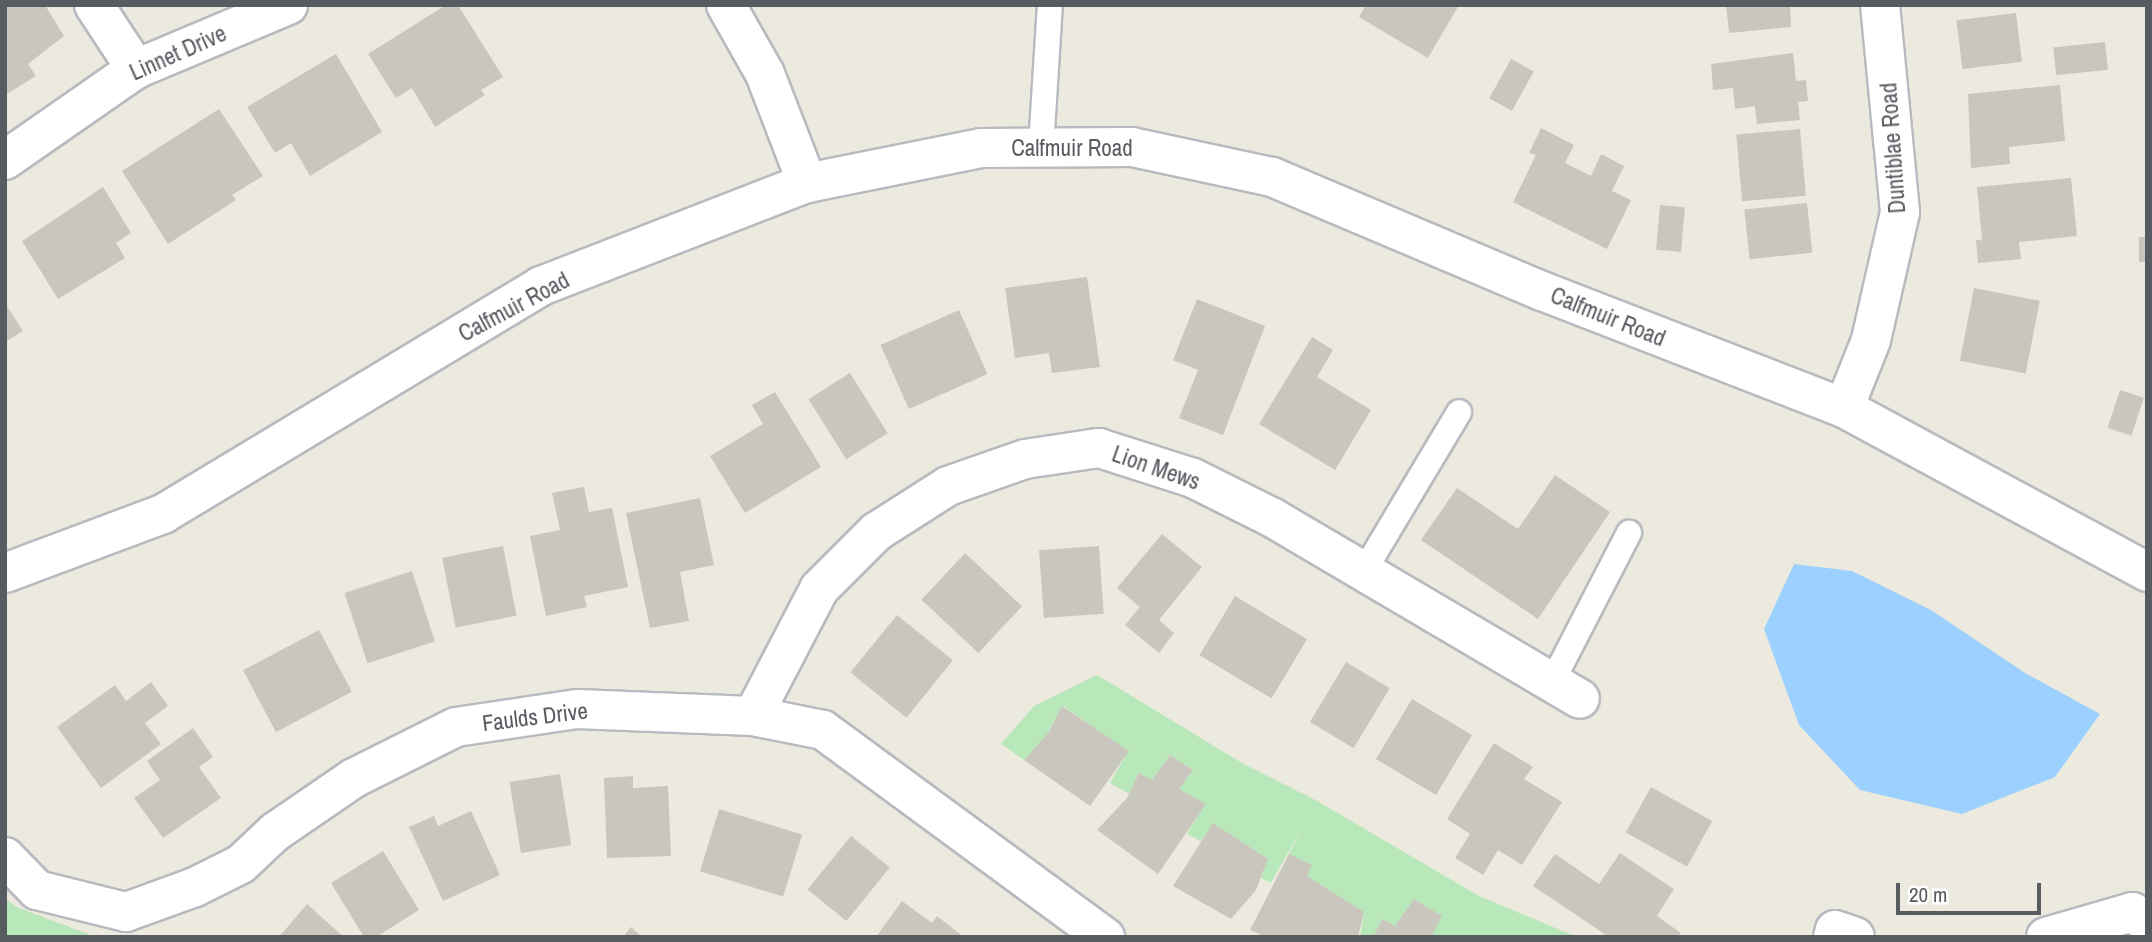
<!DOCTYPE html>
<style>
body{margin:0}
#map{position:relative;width:2152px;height:942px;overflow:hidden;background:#eceade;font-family:"Archivo Narrow",sans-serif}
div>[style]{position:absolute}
.green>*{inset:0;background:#b8e7b9}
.water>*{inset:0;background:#9cd1ff}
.building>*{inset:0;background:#c9c6be;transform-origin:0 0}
.roads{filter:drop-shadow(2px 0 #b7babf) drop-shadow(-2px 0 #b7babf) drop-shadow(0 2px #b7babf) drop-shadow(0 -2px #b7babf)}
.service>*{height:24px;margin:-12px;padding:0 12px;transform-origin:12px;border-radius:12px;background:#fff}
.minor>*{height:38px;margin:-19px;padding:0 19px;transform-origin:19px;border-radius:19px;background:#fff}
.tertiary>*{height:38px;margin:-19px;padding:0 19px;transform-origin:19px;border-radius:19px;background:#fff}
span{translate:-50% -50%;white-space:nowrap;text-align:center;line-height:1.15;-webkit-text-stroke:5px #fff;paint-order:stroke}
.street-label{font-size:23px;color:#585c61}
.frame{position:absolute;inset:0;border:7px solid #585c61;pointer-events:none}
.scale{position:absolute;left:1896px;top:883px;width:145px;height:32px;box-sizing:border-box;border:4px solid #585c61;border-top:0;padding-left:9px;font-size:21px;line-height:24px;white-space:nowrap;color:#585c61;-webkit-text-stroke:5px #fff;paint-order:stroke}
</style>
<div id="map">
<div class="green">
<div style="clip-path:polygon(1097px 675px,1242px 763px,1317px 801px,1479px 896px,1577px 937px,1431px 937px,1441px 916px,1414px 899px,1395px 926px,1382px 919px,1373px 937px,1360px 937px,1364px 912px,1307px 876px,1311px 865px,1289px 854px,1301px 830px,1271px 883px,1261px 878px,1268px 859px,1214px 824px,1201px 841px,1187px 834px,1205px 804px,1179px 789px,1193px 770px,1170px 755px,1152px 780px,1139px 773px,1129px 794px,1110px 783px,1128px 751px,1063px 706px,1047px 735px,1024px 760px,1001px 744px,1034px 706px)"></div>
<div style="clip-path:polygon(5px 898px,16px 907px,96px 937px,5px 937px)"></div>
</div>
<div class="water">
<div style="clip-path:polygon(1794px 564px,1852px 571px,1931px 610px,2025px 673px,2100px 714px,2055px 777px,1962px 814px,1860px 790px,1799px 725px,1764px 629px)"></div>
</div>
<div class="building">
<div style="clip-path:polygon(5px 5px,45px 5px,64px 36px,28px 64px,36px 76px,5px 95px)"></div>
<div style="clip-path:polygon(446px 5px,458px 5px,503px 77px,481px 90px,485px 95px,435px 127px,412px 88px,396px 98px,368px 54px)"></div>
<div style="clip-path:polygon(1366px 5px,1459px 5px,1428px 58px,1359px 17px)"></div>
<div style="clip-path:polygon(1726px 5px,1790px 5px,1791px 27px,1729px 33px)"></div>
<div style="left:2016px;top:13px;width:49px;height:60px;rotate:83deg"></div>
<div style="left:2105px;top:42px;width:28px;height:52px;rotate:84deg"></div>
<div style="clip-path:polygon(1793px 53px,1796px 81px,1806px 80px,1808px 101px,1798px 102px,1800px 120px,1757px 124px,1755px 106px,1735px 109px,1733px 88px,1713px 90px,1711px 64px)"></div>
<div style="clip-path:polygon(336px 54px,382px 132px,310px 176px,291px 143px,275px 153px,247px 107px)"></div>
<div style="left:1511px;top:59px;width:26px;height:45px;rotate:29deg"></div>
<div style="clip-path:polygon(2060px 85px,2065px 141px,2009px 147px,2010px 164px,1971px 168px,1968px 94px)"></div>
<div style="clip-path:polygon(219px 109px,263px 176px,232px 195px,236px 200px,168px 244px,122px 171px)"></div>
<div style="clip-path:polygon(1541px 128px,1574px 145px,1565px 163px,1591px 176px,1601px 154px,1624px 166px,1612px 191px,1631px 200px,1607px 249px,1513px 202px,1536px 155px,1529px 153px)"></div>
<div style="left:1800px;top:129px;width:67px;height:64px;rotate:85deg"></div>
<div style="clip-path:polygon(2071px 178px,2077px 236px,2019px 242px,2021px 259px,1978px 263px,1976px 240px,1982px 240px,1977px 187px)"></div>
<div style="clip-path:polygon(103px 187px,131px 233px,116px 243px,125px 258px,58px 299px,22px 241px)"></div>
<div style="left:1807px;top:203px;width:50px;height:63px;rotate:84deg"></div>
<div style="left:1660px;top:205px;width:25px;height:45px;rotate:5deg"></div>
<div style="left:2139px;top:237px;width:8px;height:25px"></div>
<div style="clip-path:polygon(1087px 277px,1100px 367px,1052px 373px,1049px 353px,1015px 358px,1005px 288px)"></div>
<div style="left:1974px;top:288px;width:67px;height:74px;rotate:11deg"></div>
<div style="clip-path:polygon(1197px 299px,1265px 326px,1223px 435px,1179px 418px,1198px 370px,1173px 360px)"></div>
<div style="clip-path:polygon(5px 303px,23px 331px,5px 342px)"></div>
<div style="left:959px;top:310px;width:70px;height:86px;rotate:66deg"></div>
<div style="clip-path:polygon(1312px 337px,1333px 350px,1317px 377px,1371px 410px,1335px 470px,1259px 424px)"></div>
<div style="left:850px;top:373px;width:71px;height:49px;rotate:58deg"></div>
<div style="left:2120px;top:390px;width:25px;height:40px;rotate:18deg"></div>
<div style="clip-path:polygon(775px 392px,821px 467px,745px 513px,710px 456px,763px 424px,752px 405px)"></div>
<div style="clip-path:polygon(1555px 475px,1610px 512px,1538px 619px,1421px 540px,1457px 488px,1518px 529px)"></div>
<div style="clip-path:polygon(584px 487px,589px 512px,612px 508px,628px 587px,584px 596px,587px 607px,546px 616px,530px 536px,560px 530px,552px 493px)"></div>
<div style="clip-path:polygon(700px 498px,714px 565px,680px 572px,689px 621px,650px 628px,626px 513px)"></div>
<div style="clip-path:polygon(1162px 534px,1202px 567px,1159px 620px,1174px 633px,1159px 653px,1125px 625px,1140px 607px,1117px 588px)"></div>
<div style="left:503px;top:546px;width:71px;height:62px;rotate:79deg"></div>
<div style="left:1099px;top:546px;width:68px;height:60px;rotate:86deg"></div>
<div style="left:965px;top:553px;width:78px;height:64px;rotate:43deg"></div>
<div style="left:412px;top:571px;width:74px;height:71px;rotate:72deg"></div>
<div style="left:1235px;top:596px;width:84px;height:69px;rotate:31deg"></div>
<div style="left:897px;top:615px;width:72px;height:74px;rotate:39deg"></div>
<div style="left:319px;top:630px;width:70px;height:86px;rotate:62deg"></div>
<div style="left:1346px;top:662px;width:51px;height:70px;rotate:31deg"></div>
<div style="clip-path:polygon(151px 682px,168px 706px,145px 723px,161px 744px,101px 788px,57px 727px,115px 685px,126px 701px)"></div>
<div style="left:1412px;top:699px;width:70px;height:70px;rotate:31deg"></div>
<div style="clip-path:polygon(1062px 706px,1129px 751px,1090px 806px,1024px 760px,1049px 732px)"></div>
<div style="clip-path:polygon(193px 728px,213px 757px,199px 767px,221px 798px,163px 838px,134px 798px,160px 780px,147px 761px)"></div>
<div style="clip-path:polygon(1494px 743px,1533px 767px,1524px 779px,1562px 802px,1522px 865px,1498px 850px,1483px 875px,1455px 858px,1470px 834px,1447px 819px)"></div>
<div style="clip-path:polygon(1170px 755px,1193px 770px,1179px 789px,1206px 804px,1158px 874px,1097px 830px,1127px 798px,1139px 773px,1152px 780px)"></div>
<div style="left:560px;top:774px;width:72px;height:51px;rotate:81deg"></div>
<div style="clip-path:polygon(633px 776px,633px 788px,668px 786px,671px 856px,607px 858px,604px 778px)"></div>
<div style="left:1651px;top:787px;width:70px;height:52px;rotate:29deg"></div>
<div style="left:719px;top:809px;width:87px;height:65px;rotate:17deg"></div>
<div style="clip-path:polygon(471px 811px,500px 875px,443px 901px,409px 827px,434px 816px,438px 826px)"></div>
<div style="clip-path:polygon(1213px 823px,1268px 859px,1256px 890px,1231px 919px,1173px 886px)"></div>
<div style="left:851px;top:836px;width:50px;height:69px;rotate:39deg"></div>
<div style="clip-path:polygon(383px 851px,419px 910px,376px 937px,364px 937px,331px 883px)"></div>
<div style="clip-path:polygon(1620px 853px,1674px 889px,1657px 916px,1681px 933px,1678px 937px,1609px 937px,1533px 886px,1555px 854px,1599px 884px)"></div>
<div style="clip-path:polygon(1289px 854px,1312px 865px,1307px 876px,1364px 912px,1358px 937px,1265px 937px,1250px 930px)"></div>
<div style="clip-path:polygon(1414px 899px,1442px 916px,1431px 937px,1373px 937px,1382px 919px,1395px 926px)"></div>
<div style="clip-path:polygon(902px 901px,932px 923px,937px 916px,964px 937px,876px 937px)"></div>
<div style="clip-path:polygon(307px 904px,344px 937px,279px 937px)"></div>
<div style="clip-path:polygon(631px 927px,642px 937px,623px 937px)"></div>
</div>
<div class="roads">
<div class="service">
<div style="left:1041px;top:147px;width:142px;rotate:-86.4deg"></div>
<div style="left:1364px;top:571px;width:185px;rotate:-59.1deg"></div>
<div style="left:1552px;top:682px;width:168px;rotate:-62.7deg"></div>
</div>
<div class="minor">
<div style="left:94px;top:5px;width:77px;rotate:56.7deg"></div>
<div style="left:726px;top:5px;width:79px;rotate:60.5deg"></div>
<div style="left:765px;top:74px;width:117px;rotate:68.9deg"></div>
<div style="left:5px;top:160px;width:160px;rotate:-34.8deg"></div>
<div style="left:136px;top:69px;width:165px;rotate:-22.8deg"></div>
<div style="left:1844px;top:408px;width:73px;rotate:-68.3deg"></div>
<div style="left:1871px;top:340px;width:131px;rotate:-77.2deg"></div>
<div style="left:1900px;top:212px;width:208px;rotate:-95.5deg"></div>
<div style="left:753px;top:716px;width:143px;rotate:-62.5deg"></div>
<div style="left:819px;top:589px;width:81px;rotate:-45deg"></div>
<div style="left:876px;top:532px;width:85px;rotate:-32.6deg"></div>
<div style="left:948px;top:486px;width:82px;rotate:-19.3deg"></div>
<div style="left:1025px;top:459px;width:75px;rotate:-8.5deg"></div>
<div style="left:1099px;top:448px;width:99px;rotate:17.7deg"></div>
<div style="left:1193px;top:478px;width:89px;rotate:26.6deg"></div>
<div style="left:1273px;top:518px;width:356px;rotate:30.5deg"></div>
<div style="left:5px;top:857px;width:46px;rotate:45.9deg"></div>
<div style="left:37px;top:890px;width:92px;rotate:13.9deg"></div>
<div style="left:126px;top:912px;width:73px;rotate:-19.9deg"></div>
<div style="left:195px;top:887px;width:51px;rotate:-26.6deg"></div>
<div style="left:241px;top:864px;width:47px;rotate:-43.3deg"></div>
<div style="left:275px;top:832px;width:96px;rotate:-34.4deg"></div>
<div style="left:354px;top:778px;width:114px;rotate:-26.6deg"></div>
<div style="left:456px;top:727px;width:122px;rotate:-8.5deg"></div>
<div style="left:577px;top:709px;width:176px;rotate:2.3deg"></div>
<div style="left:753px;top:716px;width:71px;rotate:11.3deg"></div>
<div style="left:823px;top:730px;width:350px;rotate:36.3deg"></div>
<div style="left:1833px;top:937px;width:7px;rotate:-74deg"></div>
<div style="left:1835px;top:930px;width:21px;rotate:19deg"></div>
<div style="left:2046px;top:937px;width:90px;rotate:-16.2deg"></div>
<div style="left:2132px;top:912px;width:19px;rotate:36deg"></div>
</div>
<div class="tertiary">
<div style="left:5px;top:573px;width:169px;rotate:-20.5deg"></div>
<div style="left:163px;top:514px;width:441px;rotate:-31.1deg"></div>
<div style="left:541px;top:286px;width:285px;rotate:-21.2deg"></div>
<div style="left:807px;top:183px;width:177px;rotate:-11.4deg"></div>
<div style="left:981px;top:148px;width:151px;rotate:-0.4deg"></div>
<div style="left:1132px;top:147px;width:143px;rotate:12.1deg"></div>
<div style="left:1272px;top:177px;width:293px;rotate:22.9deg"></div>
<div style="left:1542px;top:291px;width:324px;rotate:21.2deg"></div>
<div style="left:1844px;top:408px;width:345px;rotate:28.4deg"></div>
</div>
</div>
<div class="street-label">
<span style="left:178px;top:53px;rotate:-24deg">Linnet Drive</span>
<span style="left:1072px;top:148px">Calfmuir Road</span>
<span style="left:1893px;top:148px;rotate:-94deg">Duntiblae Road</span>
<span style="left:514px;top:307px;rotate:-28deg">Calfmuir Road</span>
<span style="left:1608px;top:317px;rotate:22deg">Calfmuir Road</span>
<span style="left:1156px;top:468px;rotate:19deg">Lion Mews</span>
<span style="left:535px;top:717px;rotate:-7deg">Faulds Drive</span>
</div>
<div class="frame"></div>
<div class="scale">20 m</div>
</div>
